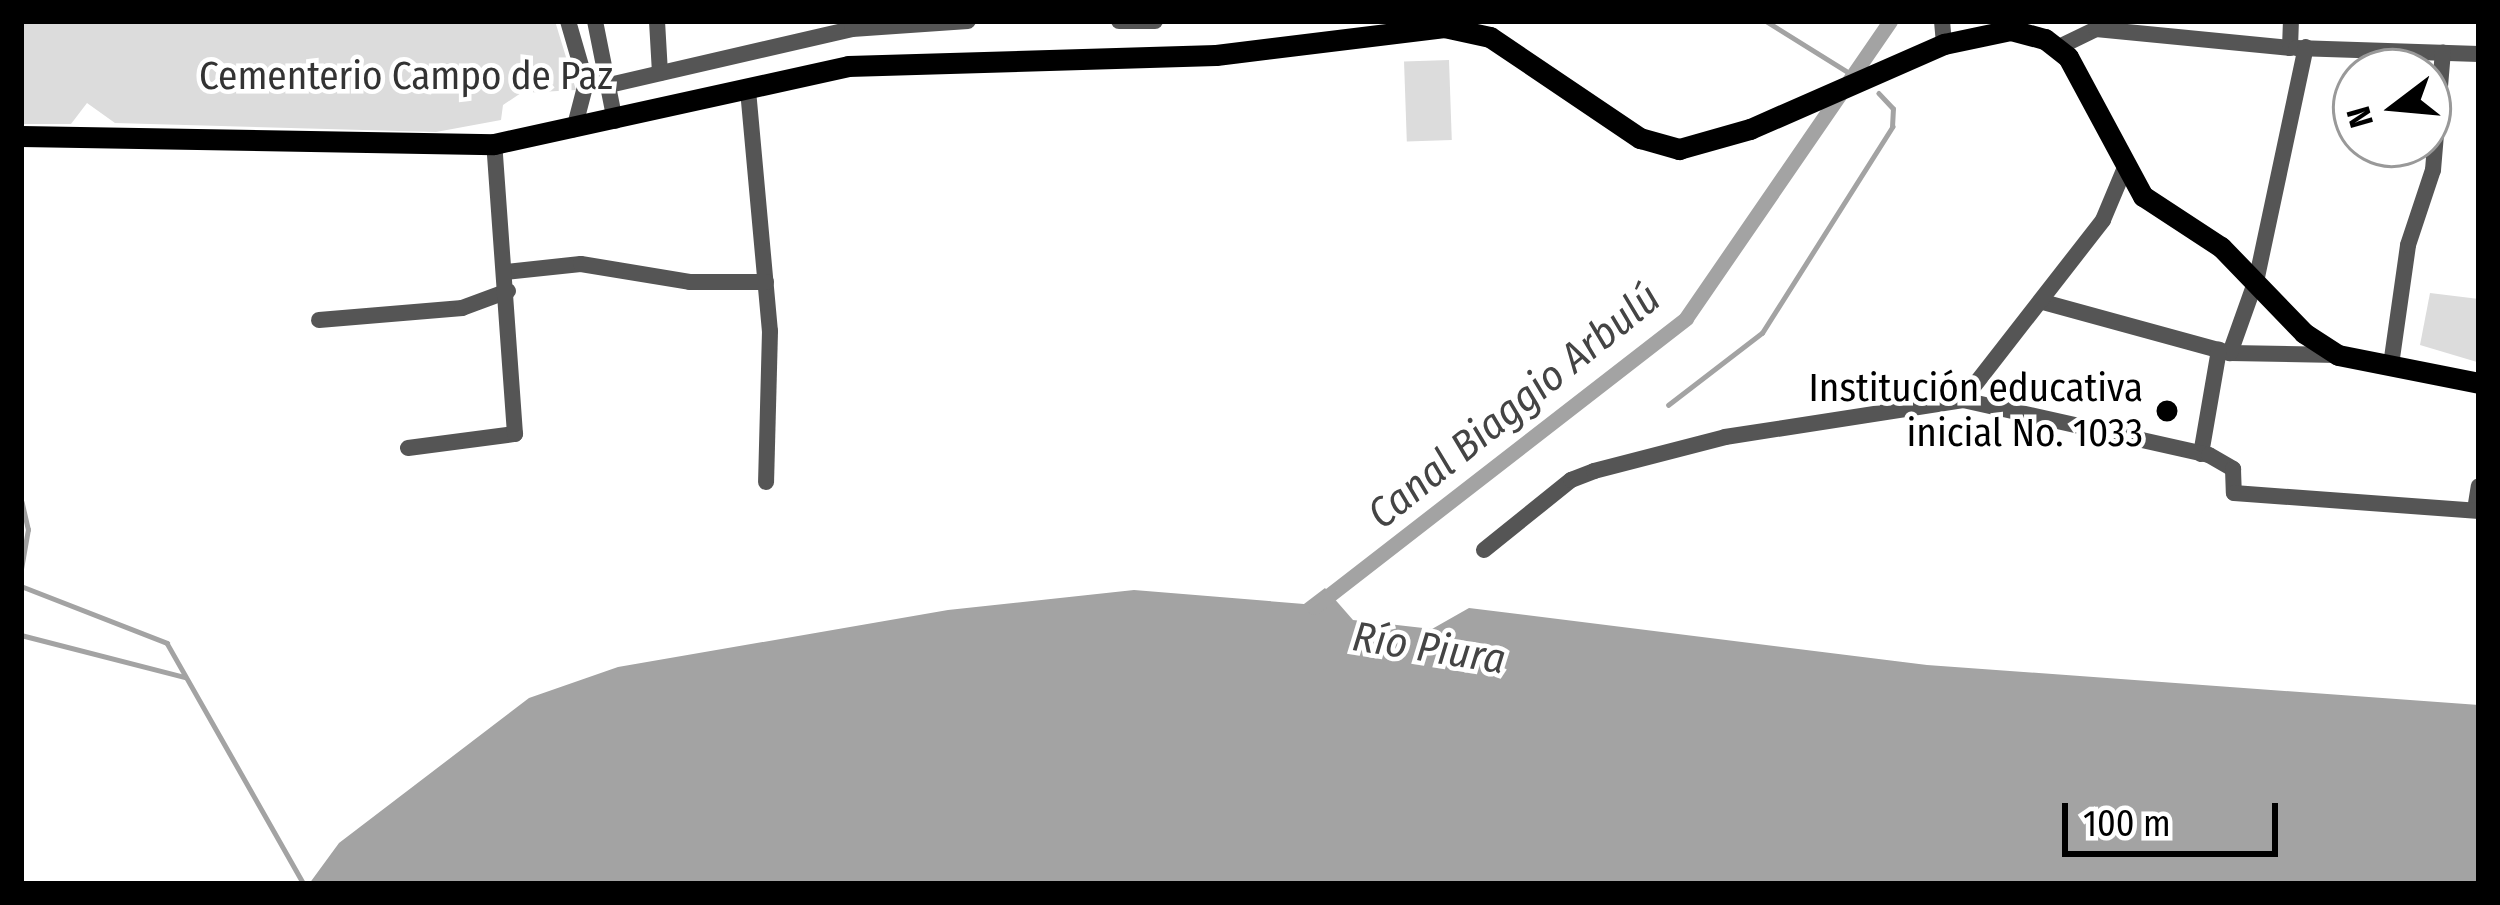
<!DOCTYPE html>
<meta charset="utf-8">
<style>
body{margin:0}
#map{position:relative;width:2500px;height:905px;overflow:hidden;background:#fff;font-family:"Fira Sans Condensed",sans-serif}
div>[style]{position:absolute}
.green>*{inset:0;background:#dcdcdc;transform-origin:0 0}
.water>*{inset:0;background:#a3a3a3}
.stream>*{height:4.5px;margin:-2.25px;padding:0 2.25px;transform-origin:2.25px;border-radius:2.25px;background:#a3a3a3}
.canal>*{height:15px;margin:-7.5px;padding:0 7.5px;transform-origin:7.5px;border-radius:7.5px;background:#a3a3a3}
.minor>*{height:16px;margin:-8px;padding:0 8px;transform-origin:8px;border-radius:8px;background:#555}
.major>*{height:21px;margin:-10.5px;padding:0 10.5px;transform-origin:10.5px;border-radius:10.5px;background:#000}
.dots>*{width:33px;height:33px;translate:-50% -50%;box-sizing:border-box;border:6px solid #fff;border-radius:50%}
span{translate:-50% -50%;white-space:nowrap;text-align:center;line-height:1.15;-webkit-text-stroke:9px #fff;paint-order:stroke}
.park-label{font-size:39px;color:#333}
.poi-label{font-size:39px;color:#000}
.right{translate:-100% -50%;text-align:right}
.water-label{font-size:42px;color:#444;font-style:italic}
.frame{position:absolute;inset:0;border:24px solid #000;pointer-events:none}
.north{position:absolute;left:2332px;top:48px;width:120px;height:120px;box-sizing:border-box;background:#fff;border:3px solid #999;border-radius:50%;rotate:254deg;font-size:33px;font-weight:700;line-height:48px;text-align:center;color:#000}
.north::after{content:'';display:block;margin:auto;width:42px;height:54px;background:#000;clip-path:polygon(50% 0,100% 100%,50% 72%,0 100%)}
.scale{position:absolute;left:2062px;top:803px;width:216px;height:54px;box-sizing:border-box;border:6px solid #000;border-top:0;padding-left:15px;font-size:36px;line-height:42px;white-space:nowrap;color:#000;-webkit-text-stroke:9px #fff;paint-order:stroke}
</style>
<div id="map">
<div class="green">
<div style="clip-path:polygon(21px 21px,555px 21px,576px 90px,521px 93px,503px 105px,501px 120px,436px 132px,115px 123px,87px 103px,71px 124px,21px 124px)"></div>
<div style="left:1449px;top:60px;width:80px;height:45px;rotate:88deg"></div>
<div style="clip-path:polygon(2430px 293px,2479px 299px,2477px 362px,2420px 345px)"></div>
</div>
<div class="water">
<div style="clip-path:polygon(1325px 588px,1353px 620px,1432px 629px,1469px 608px,1927px 665px,2479px 705px,2479px 884px,309px 884px,339px 843px,529px 698px,618px 667px,948px 610px,1134px 590px,1304px 604px)"></div>
</div>
<div class="stream">
<div style="left:1766px;top:21px;width:100px;rotate:31.9deg"></div>
<div style="left:1668px;top:405px;width:118px;rotate:-37.5deg"></div>
<div style="left:1762px;top:333px;width:244px;rotate:-57.7deg"></div>
<div style="left:1892px;top:127px;width:18px;rotate:-87deg"></div>
<div style="left:1893px;top:109px;width:21px;rotate:-133deg"></div>
<div style="left:21px;top:569px;width:40px;rotate:-80deg"></div>
<div style="left:28px;top:530px;width:28px;rotate:-103deg"></div>
<div style="left:21px;top:586px;width:157px;rotate:21.3deg"></div>
<div style="left:167px;top:643px;width:277px;rotate:60.4deg"></div>
<div style="left:21px;top:635px;width:169px;rotate:14.4deg"></div>
</div>
<div class="canal">
<div style="left:1314px;top:607px;width:471px;rotate:-37.8deg"></div>
<div style="left:1686px;top:318px;width:360px;rotate:-55.5deg"></div>
</div>
<div class="minor">
<div style="left:568px;top:21px;width:65px;rotate:73.8deg"></div>
<div style="left:586px;top:83px;width:48px;rotate:104.6deg"></div>
<div style="left:595px;top:21px;width:102px;rotate:78.7deg"></div>
<div style="left:657px;top:21px;width:52px;rotate:86.7deg"></div>
<div style="left:1119px;top:21px;width:36px"></div>
<div style="left:1942px;top:21px;width:23px;rotate:85deg"></div>
<div style="left:2059px;top:47px;width:41px;rotate:-25.9deg"></div>
<div style="left:2096px;top:29px;width:195px;rotate:5.6deg"></div>
<div style="left:2290px;top:48px;width:27px;rotate:-88deg"></div>
<div style="left:2296px;top:48px;width:183px;rotate:1.9deg"></div>
<div style="left:605px;top:86px;width:253px;rotate:-13deg"></div>
<div style="left:852px;top:29px;width:116px;rotate:-3.9deg"></div>
<div style="left:748px;top:90px;width:242px;rotate:84.8deg"></div>
<div style="left:770px;top:331px;width:151px;rotate:91.5deg"></div>
<div style="left:506px;top:272px;width:75px;rotate:-6.1deg"></div>
<div style="left:581px;top:264px;width:110px;rotate:9.4deg"></div>
<div style="left:690px;top:282px;width:76px"></div>
<div style="left:2043px;top:302px;width:194px;rotate:15.3deg"></div>
<div style="left:2230px;top:353px;width:108px;rotate:1.1deg"></div>
<div style="left:319px;top:320px;width:144px;rotate:-4.8deg"></div>
<div style="left:462px;top:308px;width:49px;rotate:-20.3deg"></div>
<div style="left:2230px;top:353px;width:81px;rotate:-70.4deg"></div>
<div style="left:2257px;top:277px;width:235px;rotate:-78deg"></div>
<div style="left:2391px;top:365px;width:121px;rotate:-81.9deg"></div>
<div style="left:2408px;top:245px;width:79px;rotate:-71.6deg"></div>
<div style="left:2433px;top:170px;width:118px;rotate:-85.2deg"></div>
<div style="left:1963px;top:400px;width:228px;rotate:-52.1deg"></div>
<div style="left:2103px;top:220px;width:54px;rotate:-67.2deg"></div>
<div style="left:408px;top:448px;width:108px;rotate:-7.5deg"></div>
<div style="left:515px;top:434px;width:291px;rotate:-94.1deg"></div>
<div style="left:2201px;top:454px;width:106px;rotate:-80.2deg"></div>
<div style="left:2475px;top:510px;width:24px;rotate:-81deg"></div>
<div style="left:1484px;top:550px;width:112px;rotate:-38.8deg"></div>
<div style="left:1571px;top:480px;width:25px;rotate:-21deg"></div>
<div style="left:1594px;top:471px;width:135px;rotate:-14.5deg"></div>
<div style="left:1725px;top:437px;width:241px;rotate:-8.8deg"></div>
<div style="left:1963px;top:400px;width:252px;rotate:12.6deg"></div>
<div style="left:2209px;top:455px;width:28px;rotate:30deg"></div>
<div style="left:2233px;top:469px;width:24px;rotate:88deg"></div>
<div style="left:2234px;top:493px;width:246px;rotate:4.2deg"></div>
</div>
<div class="major">
<div style="left:21px;top:136px;width:473px;rotate:1deg"></div>
<div style="left:494px;top:144px;width:362px;rotate:-12.4deg"></div>
<div style="left:848px;top:66px;width:368px;rotate:-1.7deg"></div>
<div style="left:1216px;top:55px;width:230px;rotate:-7deg"></div>
<div style="left:1444px;top:27px;width:47px;rotate:12.3deg"></div>
<div style="left:1490px;top:37px;width:181px;rotate:34deg"></div>
<div style="left:1640px;top:138px;width:41px;rotate:15.8deg"></div>
<div style="left:1679px;top:149px;width:74px;rotate:-15.7deg"></div>
<div style="left:1750px;top:129px;width:212px;rotate:-23.7deg"></div>
<div style="left:1944px;top:44px;width:68px;rotate:-11.8deg"></div>
<div style="left:2011px;top:30px;width:35px;rotate:15deg"></div>
<div style="left:2045px;top:39px;width:29px;rotate:38deg"></div>
<div style="left:2068px;top:57px;width:158px;rotate:61.7deg"></div>
<div style="left:2143px;top:196px;width:93px;rotate:33.2deg"></div>
<div style="left:2221px;top:247px;width:120px;rotate:46deg"></div>
<div style="left:2304px;top:333px;width:40px;rotate:32.9deg"></div>
<div style="left:2338px;top:355px;width:144px;rotate:11.2deg"></div>
</div>
<div class="dots">
<div style="left:2167px;top:411px;background:#000"></div>
</div>
<div class="park-label">
<span style="left:406px;top:76px">Cementerio Campo de Paz</span>
</div>
<div class="poi-label">
<span class="right" style="left:2143px;top:411px">Institución educativa<br>inicial No. 1033</span>
</div>
<div class="water-label">
<span style="left:1514px;top:406px;rotate:-39deg">Canal Biaggio Arbulú</span>
<span style="left:1429px;top:648px;rotate:9deg">Río Piura</span>
</div>
<div class="frame"></div>
<div class="north">N</div>
<div class="scale">100 m</div>
</div>
